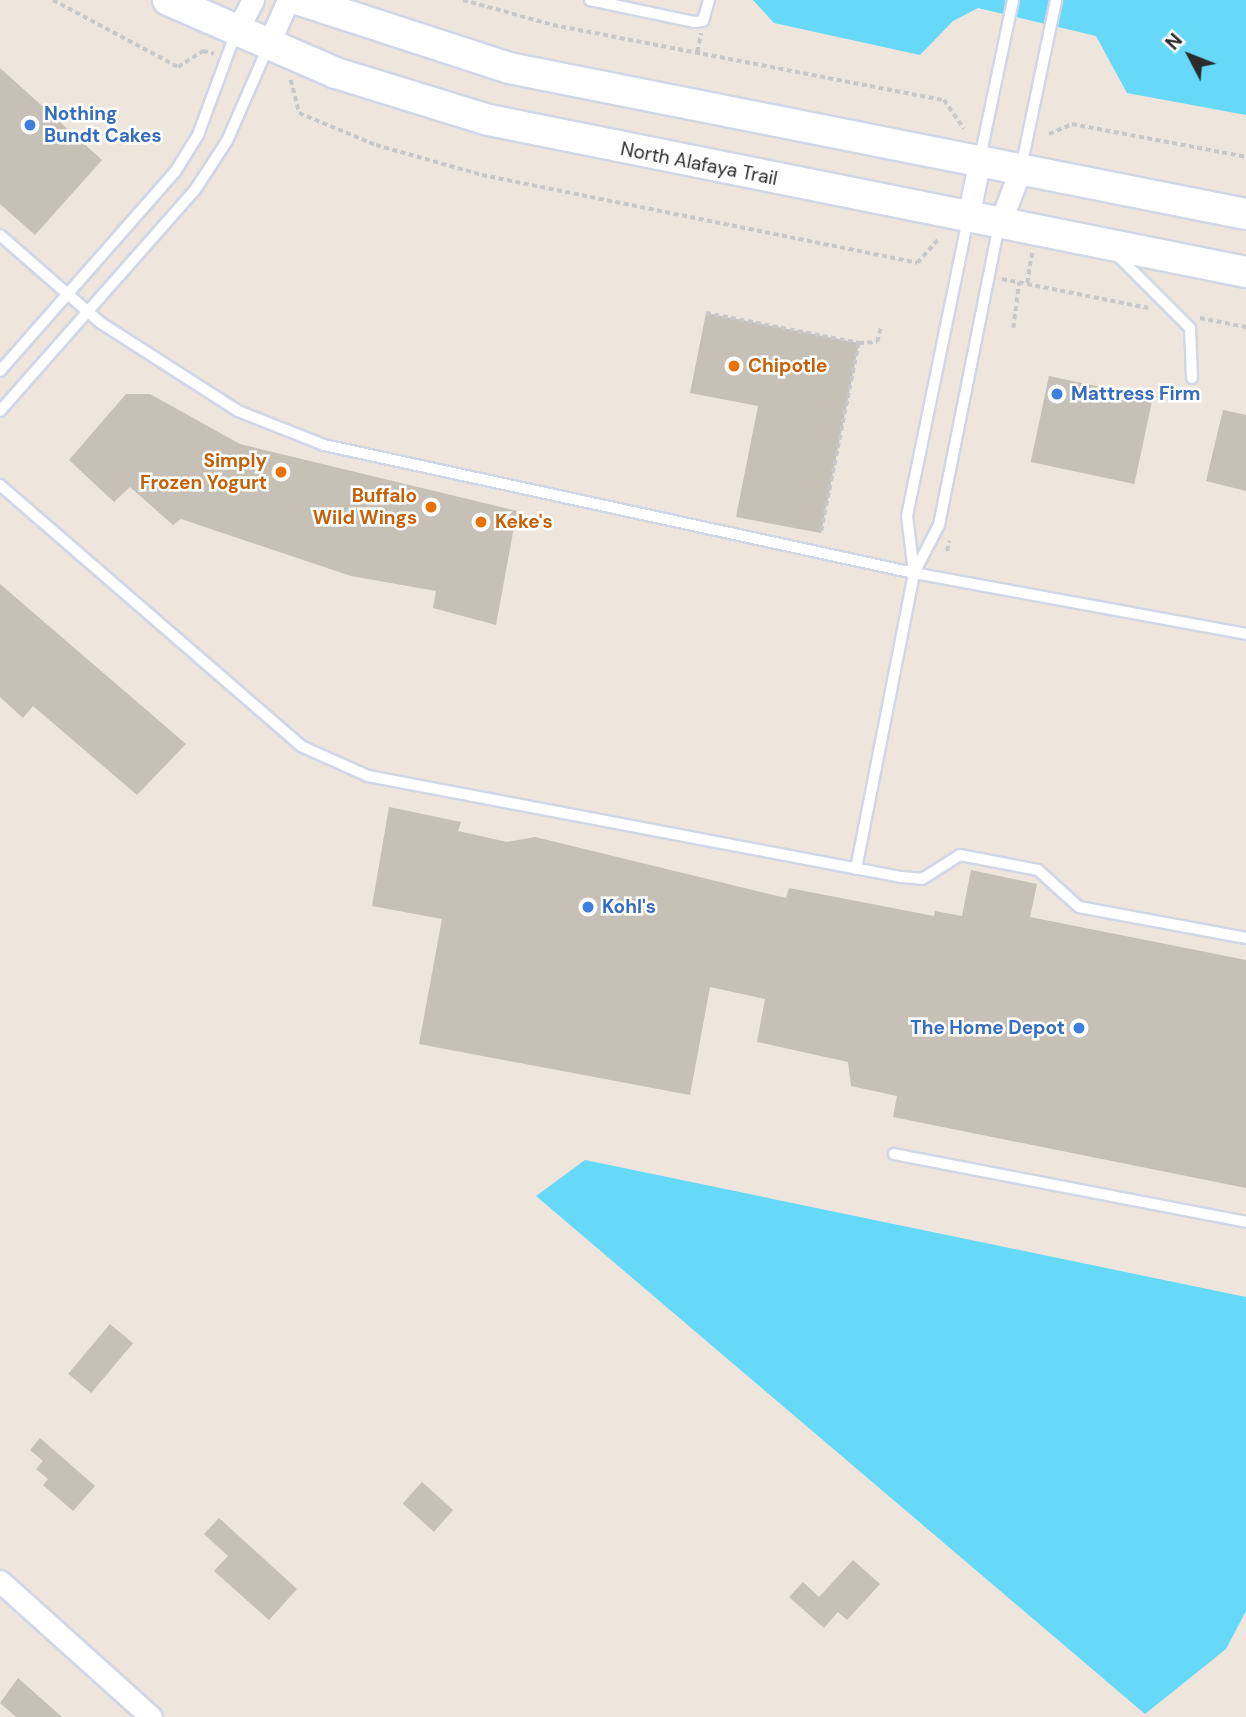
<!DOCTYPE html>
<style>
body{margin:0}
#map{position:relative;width:1246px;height:1717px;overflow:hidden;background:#eee5dc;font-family:"DM Sans",sans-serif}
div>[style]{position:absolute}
.water>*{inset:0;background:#66d9f9}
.building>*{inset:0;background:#c6c0b7;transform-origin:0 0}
.path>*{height:3.5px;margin-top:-1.75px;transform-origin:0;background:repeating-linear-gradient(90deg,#c8c8c8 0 5px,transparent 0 8.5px)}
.roads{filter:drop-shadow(2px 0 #d1d6e5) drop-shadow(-2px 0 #d1d6e5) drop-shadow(0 2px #d1d6e5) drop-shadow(0 -2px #d1d6e5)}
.lane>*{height:10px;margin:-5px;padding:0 5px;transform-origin:5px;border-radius:5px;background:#fff}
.street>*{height:21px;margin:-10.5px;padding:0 10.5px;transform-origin:10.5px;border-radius:10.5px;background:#fff}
.secondary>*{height:30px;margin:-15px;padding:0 15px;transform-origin:15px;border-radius:15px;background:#fff}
.dots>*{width:19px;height:19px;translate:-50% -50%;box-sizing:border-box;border:4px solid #fff;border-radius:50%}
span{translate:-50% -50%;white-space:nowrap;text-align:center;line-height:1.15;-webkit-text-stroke:5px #fff;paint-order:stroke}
.shop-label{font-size:19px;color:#366cbe;font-weight:700}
.left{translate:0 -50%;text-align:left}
.right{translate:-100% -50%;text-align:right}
.street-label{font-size:19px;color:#2b2b2b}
.food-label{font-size:19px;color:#c56008;font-weight:700}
.north{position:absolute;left:1155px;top:21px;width:70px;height:70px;-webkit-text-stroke:5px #fff;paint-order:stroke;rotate:312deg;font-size:19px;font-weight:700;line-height:28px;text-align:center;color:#2b2b2b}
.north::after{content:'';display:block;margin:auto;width:24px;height:32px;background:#2b2b2b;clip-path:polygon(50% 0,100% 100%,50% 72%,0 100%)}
</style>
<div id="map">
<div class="water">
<div style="clip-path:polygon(753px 0,1246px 0,1246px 115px,1127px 93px,1096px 36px,978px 8px,953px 21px,920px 55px,774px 23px)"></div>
<div style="clip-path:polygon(585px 1160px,1246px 1297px,1246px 1611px,1226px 1649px,1145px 1714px,536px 1196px)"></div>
</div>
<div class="building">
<div style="clip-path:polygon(0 68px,102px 160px,35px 235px,0 204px)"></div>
<div style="clip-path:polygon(706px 313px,859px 343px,821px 533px,736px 517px,758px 406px,690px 393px)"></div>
<div style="left:1049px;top:376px;width:106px;height:88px;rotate:12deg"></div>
<div style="clip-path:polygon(126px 394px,150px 394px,240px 444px,517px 511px,496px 625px,433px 608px,436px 591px,351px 576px,181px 519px,173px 525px,130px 487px,114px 502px,69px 460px)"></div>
<div style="clip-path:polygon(1223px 410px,1246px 415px,1246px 491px,1206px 481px)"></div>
<div style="clip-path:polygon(0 584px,186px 744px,137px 795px,33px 706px,23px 718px,0 697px)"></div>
<div style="clip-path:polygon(389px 807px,461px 822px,458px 831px,507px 842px,535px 837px,786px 898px,789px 888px,934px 916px,935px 911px,962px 916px,971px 870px,1037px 884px,1030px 917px,1246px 960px,1246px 1188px,893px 1117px,897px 1096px,851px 1086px,848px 1062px,757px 1042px,765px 999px,710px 987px,690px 1095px,419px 1044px,442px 919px,372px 906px)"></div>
<div style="left:110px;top:1324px;width:30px;height:65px;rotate:40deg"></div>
<div style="clip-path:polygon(40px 1438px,95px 1486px,73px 1511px,43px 1485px,48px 1479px,36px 1469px,43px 1461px,30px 1450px)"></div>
<div style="left:422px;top:1482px;width:42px;height:29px;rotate:42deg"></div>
<div style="clip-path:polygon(219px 1518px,297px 1589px,269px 1620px,214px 1571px,228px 1556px,204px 1534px)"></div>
<div style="clip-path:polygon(853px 1560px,880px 1584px,847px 1620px,838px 1612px,824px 1628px,789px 1597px,803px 1582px,819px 1597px)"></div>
<div style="clip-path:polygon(18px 1678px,62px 1717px,16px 1717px,0 1703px)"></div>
</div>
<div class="path">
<div style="left:53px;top:0;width:142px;rotate:28.2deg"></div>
<div style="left:178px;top:67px;width:30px;rotate:-33deg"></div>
<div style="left:203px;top:51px;width:11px;rotate:15deg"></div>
<div style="left:463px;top:0;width:93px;rotate:15.5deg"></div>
<div style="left:553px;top:25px;width:398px;rotate:10.9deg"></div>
<div style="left:944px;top:100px;width:35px;rotate:55deg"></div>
<div style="left:697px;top:52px;width:19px;rotate:-78deg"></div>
<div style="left:291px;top:80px;width:34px;rotate:76deg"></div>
<div style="left:299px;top:113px;width:83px;rotate:22.6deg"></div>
<div style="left:376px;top:145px;width:110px;rotate:15.8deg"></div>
<div style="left:482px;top:175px;width:444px;rotate:11.4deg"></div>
<div style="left:917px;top:263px;width:31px;rotate:-48deg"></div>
<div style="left:1049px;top:134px;width:25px;rotate:-23deg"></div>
<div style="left:1072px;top:124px;width:177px;rotate:10.7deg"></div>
<div style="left:1002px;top:279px;width:149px;rotate:11.2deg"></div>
<div style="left:1027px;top:283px;width:31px;rotate:-81deg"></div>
<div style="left:706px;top:313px;width:156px;rotate:11.1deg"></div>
<div style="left:859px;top:343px;width:194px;rotate:101.3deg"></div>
<div style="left:1200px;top:318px;width:47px;rotate:11.1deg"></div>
<div style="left:1013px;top:328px;width:46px;rotate:-82.6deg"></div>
<div style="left:859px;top:343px;width:18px;rotate:-3deg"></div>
<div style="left:877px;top:342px;width:16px;rotate:-76deg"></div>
<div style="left:947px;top:551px;width:10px;rotate:-79deg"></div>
</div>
<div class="roads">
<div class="lane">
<div style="left:590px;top:0;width:106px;rotate:11.9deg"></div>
<div style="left:694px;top:22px;width:9px;rotate:-6deg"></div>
<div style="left:703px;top:21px;width:22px;rotate:-74deg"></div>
<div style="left:980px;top:158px;width:161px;rotate:-78.2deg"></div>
<div style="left:1021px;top:168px;width:172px;rotate:-78.2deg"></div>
<div style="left:0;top:235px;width:134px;rotate:41.1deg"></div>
<div style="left:101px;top:323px;width:163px;rotate:32.7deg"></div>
<div style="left:238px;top:411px;width:92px;rotate:21.6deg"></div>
<div style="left:324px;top:445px;width:604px;rotate:12.24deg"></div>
<div style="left:914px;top:573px;width:338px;rotate:10.4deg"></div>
<div style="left:1116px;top:254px;width:105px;rotate:45deg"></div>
<div style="left:1190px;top:328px;width:50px;rotate:87.7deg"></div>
<div style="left:0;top:371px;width:265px;rotate:-48.7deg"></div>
<div style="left:175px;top:172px;width:44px;rotate:-58.1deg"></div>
<div style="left:198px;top:135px;width:110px;rotate:-69.7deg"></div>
<div style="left:0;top:411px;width:295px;rotate:-48.6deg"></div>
<div style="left:195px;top:190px;width:59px;rotate:-56.9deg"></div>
<div style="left:227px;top:141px;width:103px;rotate:-66.4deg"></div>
<div style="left:0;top:485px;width:398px;rotate:40.9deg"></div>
<div style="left:301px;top:746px;width:73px;rotate:24.1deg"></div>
<div style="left:368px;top:776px;width:542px;rotate:10.73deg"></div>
<div style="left:901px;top:877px;width:21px;rotate:5deg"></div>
<div style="left:922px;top:879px;width:45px;rotate:-32.3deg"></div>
<div style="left:960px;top:855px;width:79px;rotate:10.9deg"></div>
<div style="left:1038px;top:870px;width:55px;rotate:42.1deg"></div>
<div style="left:1079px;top:907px;width:170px;rotate:10.5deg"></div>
<div style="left:914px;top:573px;width:57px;rotate:-97deg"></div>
<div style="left:907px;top:516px;width:304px;rotate:-78.4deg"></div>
<div style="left:856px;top:869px;width:302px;rotate:-78.9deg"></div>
<div style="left:914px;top:573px;width:54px;rotate:-62.5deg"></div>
<div style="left:939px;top:525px;width:305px;rotate:-78.7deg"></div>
<div style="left:894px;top:1154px;width:359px;rotate:10.9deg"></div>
</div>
<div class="street">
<div style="left:236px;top:32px;width:36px;rotate:-62deg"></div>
<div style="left:268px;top:45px;width:49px;rotate:-66deg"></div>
<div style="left:968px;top:217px;width:54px;rotate:-78.3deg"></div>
<div style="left:1000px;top:223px;width:56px;rotate:-69deg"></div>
<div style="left:0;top:1581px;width:203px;rotate:42deg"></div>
</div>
<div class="secondary">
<div style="left:168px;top:0;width:183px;rotate:23.5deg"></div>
<div style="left:336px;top:73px;width:160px;rotate:17.1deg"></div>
<div style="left:489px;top:120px;width:772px;rotate:11.35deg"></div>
<div style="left:300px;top:0;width:220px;rotate:18deg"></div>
<div style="left:509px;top:68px;width:751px;rotate:11.21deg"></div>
</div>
</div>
<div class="dots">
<div style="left:30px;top:125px;background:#3f7fe0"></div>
<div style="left:734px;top:366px;background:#e8710a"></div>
<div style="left:1057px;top:394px;background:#3f7fe0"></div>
<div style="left:281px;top:472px;background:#e8710a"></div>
<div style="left:431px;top:507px;background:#e8710a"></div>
<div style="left:481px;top:522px;background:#e8710a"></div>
<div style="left:588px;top:907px;background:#3f7fe0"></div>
<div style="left:1079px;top:1028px;background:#3f7fe0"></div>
</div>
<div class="shop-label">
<span class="left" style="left:44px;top:125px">Nothing<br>Bundt Cakes</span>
<span class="left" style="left:1071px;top:394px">Mattress Firm</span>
<span class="left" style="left:602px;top:907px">Kohl's</span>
<span class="right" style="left:1065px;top:1028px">The Home Depot</span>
</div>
<div class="street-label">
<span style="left:699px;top:164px;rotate:11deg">North Alafaya Trail</span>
</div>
<div class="food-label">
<span class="left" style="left:748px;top:366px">Chipotle</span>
<span class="right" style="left:267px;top:472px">Simply<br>Frozen Yogurt</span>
<span class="right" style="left:417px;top:507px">Buffalo<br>Wild Wings</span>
<span class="left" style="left:495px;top:522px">Keke's</span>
</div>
<div class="north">N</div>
</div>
